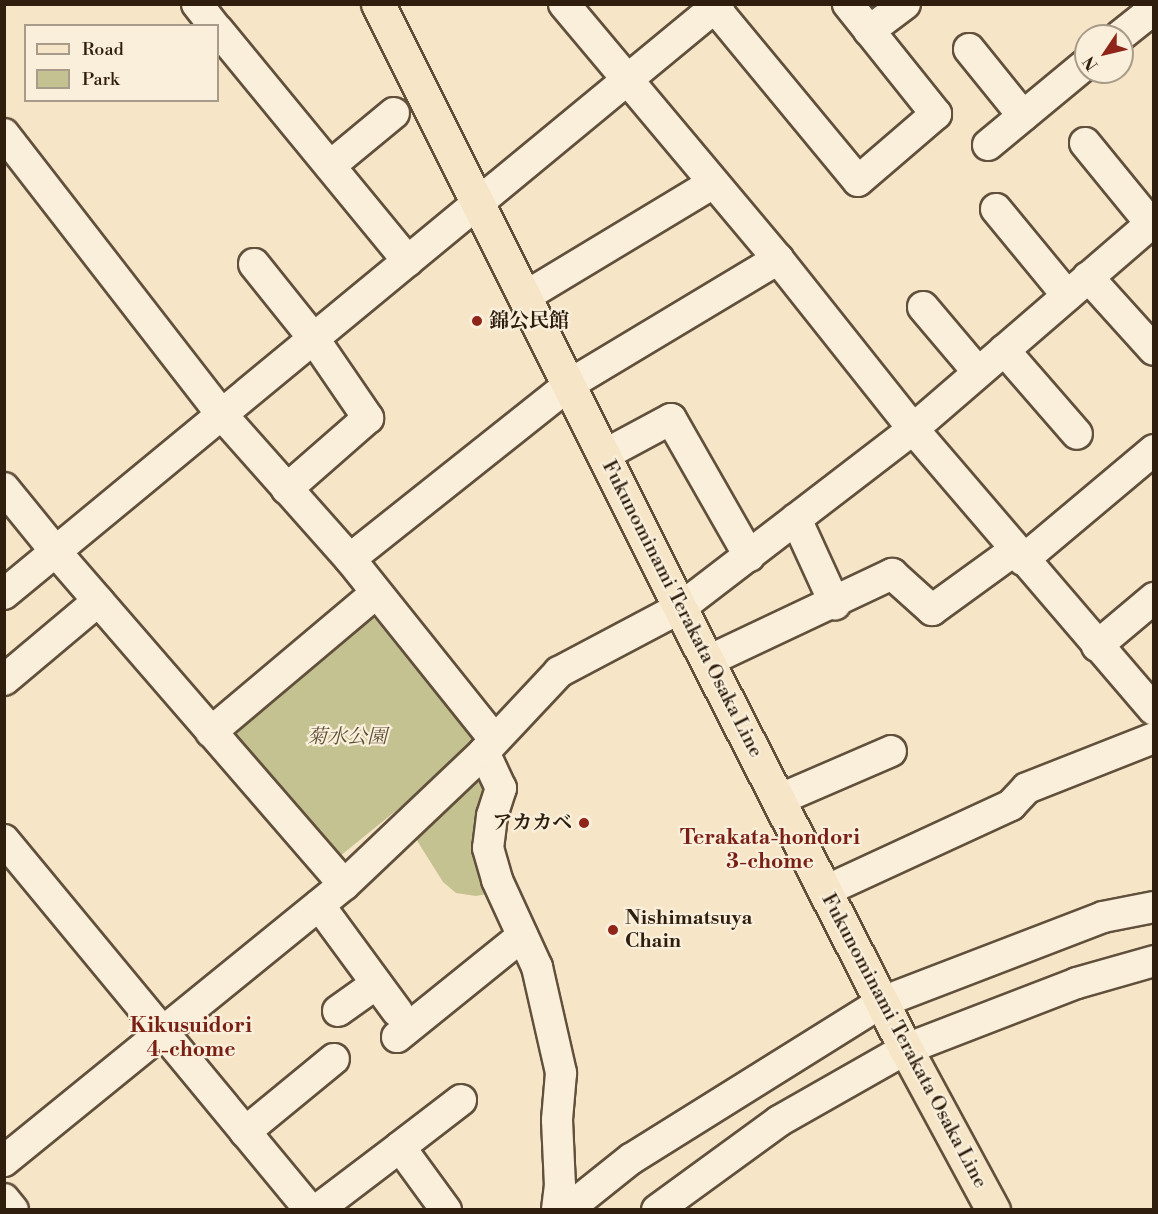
<!DOCTYPE html>
<meta charset="utf-8">
<style>
body{margin:0}
#map{position:relative;width:1158px;height:1214px;overflow:hidden;background:#f6e6c7;font-family:"Libre Bodoni","Noto Serif JP",serif}
div>[style]{position:absolute}
.green>*{inset:0;background:#c4c290;transform-origin:0 0}
.roads{filter:drop-shadow(2px 0 #61503c) drop-shadow(-2px 0 #61503c) drop-shadow(0 2px #61503c) drop-shadow(0 -2px #61503c)}
.minor>*{height:30px;margin:-15px;padding:0 15px;transform-origin:15px;border-radius:15px;background:#f9efdb}
.major>*{height:33px;margin:-16.5px;padding:0 16.5px;transform-origin:16.5px;border-radius:16.5px;background:#f6e6c7}
.dots>*{width:16px;height:16px;translate:-50% -50%;box-sizing:border-box;border:3px solid #f9efdb;border-radius:50%}
span{translate:-50% -50%;white-space:nowrap;text-align:center;line-height:1.15;-webkit-text-stroke:4.5px #f9efdb;paint-order:stroke}
.poi-label{font-size:20px;color:#2f1e0e;font-weight:700}
.left{translate:0 -50%;text-align:left}
.right{translate:-100% -50%;text-align:right}
.street-label{font-size:20px;color:#2f1e0e}
.park-label{font-size:20px;color:#5c4f35;font-style:italic}
.neighbourhood-label{font-size:21px;color:#7a1f14;font-weight:700}
.frame{position:absolute;inset:0;border:6px solid #2f1e0e;pointer-events:none}
.legend{position:absolute;left:24px;top:24px;width:195px;height:78px;box-sizing:border-box;background:#f9efdb;border:2px solid #a89b89;margin:0;padding:8px 10px;list-style:none;font-size:18px;color:#2f1e0e}
.legend li{display:flex;align-items:center;gap:12px;height:30px}
.legend b{width:30px;border:2px solid #a89b89}
.north{position:absolute;left:1074px;top:24px;width:60px;height:60px;box-sizing:border-box;background:#f9efdb;border:2px solid #a89b89;border-radius:50%;rotate:235deg;font-size:16px;font-weight:700;line-height:24px;text-align:center;color:#2f1e0e}
.north::after{content:'';display:block;margin:auto;width:21px;height:27px;background:#8f2418;clip-path:polygon(50% 0,100% 100%,50% 72%,0 100%)}
</style>
<div id="map">
<div class="green">
<div style="left:367px;top:609px;width:175px;height:187px;rotate:51deg"></div>
<div style="clip-path:polygon(482px 772px,494px 790px,493px 893px,476px 896px,456px 893px,443px 882px,411px 831px)"></div>
</div>
<div class="roads">
<div class="minor">
<div style="left:197px;top:4px;width:28px;rotate:52deg"></div>
<div style="left:564px;top:4px;width:333px;rotate:50deg"></div>
<div style="left:778px;top:259px;width:217px;rotate:51.5deg"></div>
<div style="left:913px;top:429px;width:370px;rotate:49.4deg"></div>
<div style="left:715px;top:8px;width:224px;rotate:50.4deg"></div>
<div style="left:858px;top:181px;width:103px;rotate:-40.7deg"></div>
<div style="left:936px;top:114px;width:141px;rotate:-128.7deg"></div>
<div style="left:218px;top:30px;width:299px;rotate:50.6deg"></div>
<div style="left:869px;top:31px;width:45px;rotate:-36.9deg"></div>
<div style="left:1120px;top:36px;width:43px;rotate:-38.5deg"></div>
<div style="left:969px;top:49px;width:86px;rotate:51.1deg"></div>
<div style="left:4px;top:134px;width:356px;rotate:52.2deg"></div>
<div style="left:222px;top:415px;width:193px;rotate:48.4deg"></div>
<div style="left:350px;top:559px;width:231px;rotate:51.3deg"></div>
<div style="left:1085px;top:143px;width:104px;rotate:50.8deg"></div>
<div style="left:988px;top:145px;width:127px;rotate:-39.6deg"></div>
<div style="left:330px;top:166px;width:83px;rotate:-39.6deg"></div>
<div style="left:996px;top:209px;width:112px;rotate:50.5deg"></div>
<div style="left:254px;top:264px;width:96px;rotate:51.3deg"></div>
<div style="left:314px;top:339px;width:96px;rotate:55.6deg"></div>
<div style="left:368px;top:418px;width:108px;rotate:138.8deg"></div>
<div style="left:1088px;top:277px;width:98px;rotate:47.9deg"></div>
<div style="left:526px;top:296px;width:218px;rotate:-31.1deg"></div>
<div style="left:923px;top:307px;width:85px;rotate:49.8deg"></div>
<div style="left:1004px;top:350px;width:111px;rotate:49deg"></div>
<div style="left:604px;top:455px;width:76px;rotate:-28.2deg"></div>
<div style="left:671px;top:419px;width:158px;rotate:60.3deg"></div>
<div style="left:4px;top:488px;width:82px;rotate:50.9deg"></div>
<div style="left:56px;top:552px;width:440px;rotate:49.1deg"></div>
<div style="left:796px;top:519px;width:94px;rotate:65.4deg"></div>
<div style="left:350px;top:559px;width:281px;rotate:-38.5deg"></div>
<div style="left:570px;top:384px;width:243px;rotate:-31deg"></div>
<div style="left:1023px;top:560px;width:171px;rotate:-40deg"></div>
<div style="left:4px;top:594px;width:927px;rotate:-39.53deg"></div>
<div style="left:1097px;top:646px;width:75px;rotate:-40.1deg"></div>
<div style="left:708px;top:661px;width:204px;rotate:-25.3deg"></div>
<div style="left:892px;top:574px;width:54px;rotate:42deg"></div>
<div style="left:932px;top:610px;width:102px;rotate:-35.9deg"></div>
<div style="left:4px;top:680px;width:123px;rotate:-40deg"></div>
<div style="left:211px;top:732px;width:216px;rotate:-40.1deg"></div>
<div style="left:484px;top:752px;width:40px;rotate:65deg"></div>
<div style="left:501px;top:788px;width:29px;rotate:108deg"></div>
<div style="left:492px;top:816px;width:32px;rotate:97deg"></div>
<div style="left:488px;top:848px;width:33px;rotate:74deg"></div>
<div style="left:497px;top:880px;width:96px;rotate:65.3deg"></div>
<div style="left:537px;top:967px;width:109px;rotate:77.2deg"></div>
<div style="left:561px;top:1073px;width:47px;rotate:94.9deg"></div>
<div style="left:557px;top:1120px;width:65px;rotate:87.4deg"></div>
<div style="left:560px;top:1185px;width:25px;rotate:97deg"></div>
<div style="left:778px;top:800px;width:123px;rotate:-23.4deg"></div>
<div style="left:4px;top:840px;width:480px;rotate:50.4deg"></div>
<div style="left:825px;top:891px;width:205px;rotate:-24.8deg"></div>
<div style="left:1011px;top:805px;width:23px;rotate:-47deg"></div>
<div style="left:1027px;top:788px;width:136px;rotate:-21.5deg"></div>
<div style="left:319px;top:905px;width:132px;rotate:53.7deg"></div>
<div style="left:338px;top:1011px;width:47px;rotate:-35.4deg"></div>
<div style="left:397px;top:1037px;width:161px;rotate:-38.9deg"></div>
<div style="left:245px;top:1132px;width:115px;rotate:-39.4deg"></div>
<div style="left:400px;top:1147px;width:77px;rotate:-37.6deg"></div>
<div style="left:4px;top:1161px;width:438px;rotate:-39.1deg"></div>
<div style="left:344px;top:885px;width:193px;rotate:-43.5deg"></div>
<div style="left:484px;top:752px;width:110px;rotate:-46.8deg"></div>
<div style="left:559px;top:672px;width:137px;rotate:-27.9deg"></div>
<div style="left:680px;top:608px;width:294px;rotate:-37.5deg"></div>
<div style="left:913px;top:429px;width:318px;rotate:-40.8deg"></div>
<div style="left:4px;top:1199px;width:14px;rotate:51deg"></div>
<div style="left:317px;top:1210px;width:104px;rotate:-37.2deg"></div>
<div style="left:400px;top:1147px;width:78px;rotate:53.9deg"></div>
<div style="left:567px;top:1210px;width:82px;rotate:-38.6deg"></div>
<div style="left:631px;top:1159px;width:296px;rotate:-32deg"></div>
<div style="left:882px;top:1002px;width:237px;rotate:-21deg"></div>
<div style="left:1103px;top:917px;width:52px;rotate:-11.1deg"></div>
<div style="left:657px;top:1210px;width:151px;rotate:-36.1deg"></div>
<div style="left:779px;top:1121px;width:146px;rotate:-29.6deg"></div>
<div style="left:906px;top:1049px;width:183px;rotate:-21.1deg"></div>
<div style="left:1077px;top:983px;width:80px;rotate:-15.9deg"></div>
</div>
<div class="major">
<div style="left:378px;top:4px;width:675px;rotate:63.43deg"></div>
<div style="left:680px;top:608px;width:496px;rotate:62.9deg"></div>
<div style="left:906px;top:1049px;width:183px;rotate:61.6deg"></div>
</div>
</div>
<div class="dots">
<div style="left:477px;top:321px;background:#8f2418"></div>
<div style="left:584px;top:823px;background:#8f2418"></div>
<div style="left:613px;top:930px;background:#8f2418"></div>
</div>
<div class="poi-label">
<span class="left" style="left:489px;top:321px">錦公民館</span>
<span class="right" style="left:572px;top:823px">アカカベ</span>
<span class="left" style="left:625px;top:930px">Nishimatsuya<br>Chain</span>
</div>
<div class="street-label">
<span style="left:682px;top:609px;rotate:63deg">Fukunominami Terakata Osaka Line</span>
<span style="left:904px;top:1041px;rotate:62deg">Fukunominami Terakata Osaka Line</span>
</div>
<div class="park-label">
<span style="left:347px;top:737px">菊水公園</span>
</div>
<div class="neighbourhood-label">
<span style="left:770px;top:850px">Terakata-hondori<br>3-chome</span>
<span style="left:191px;top:1038px">Kikusuidori<br>4-chome</span>
</div>
<div class="frame"></div>
<ul class="legend">
<li><b style="height:8px;background:#f6e6c7"></b>Road</li>
<li><b style="height:16px;background:#c4c290"></b>Park</li>
</ul>
<div class="north">N</div>
</div>
